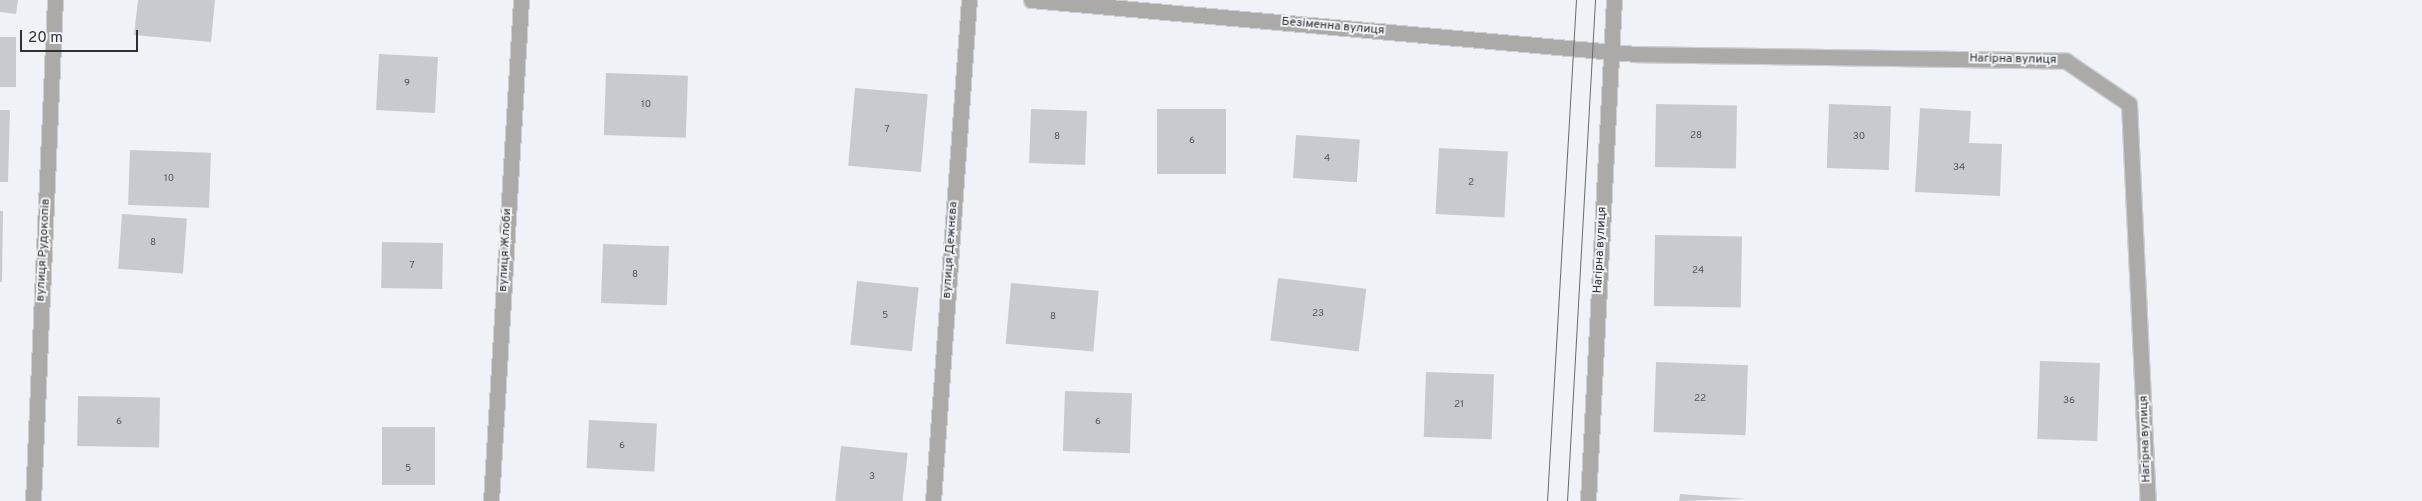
<!DOCTYPE html>
<meta charset="utf-8">
<style>
body{margin:0}
#map{position:relative;width:2422px;height:501px;overflow:hidden;background:#eff3f7;font-family:Overpass,sans-serif}
div>[style]{position:absolute}
.building>*{inset:0;background:#c7cbcf;transform-origin:0 0}
.roads{filter:drop-shadow(1px 0 #ccd0d4) drop-shadow(-1px 0 #ccd0d4) drop-shadow(0 1px #ccd0d4) drop-shadow(0 -1px #ccd0d4)}
.street>*{height:15px;margin:-7.5px;padding:0 7.5px;transform-origin:7.5px;border-radius:7.5px;background:#abaaa8}
.tram>*{height:1px;margin:-0.5px;padding:0 0.5px;transform-origin:0.5px;border-radius:0.5px;background:#686a6c}
span{translate:-50% -50%;white-space:nowrap;text-align:center;line-height:1.15;-webkit-text-stroke:4px #eff3f7;paint-order:stroke}
.number-label{font-size:10px;color:#555759}
.number-label span{-webkit-text-stroke-width:0}
.street-label{font-size:12px;color:#2f3032}
.scale{position:absolute;left:20px;top:30px;width:118px;height:22px;box-sizing:border-box;border:2px solid #2f3032;border-top:0;padding-left:6px;font-size:15px;line-height:18px;white-space:nowrap;color:#2f3032;-webkit-text-stroke:4px #eff3f7;paint-order:stroke}
</style>
<div id="map">
<div class="building">
<div style="clip-path:polygon(0 0,18px 0,16px 14px,0 12px)"></div>
<div style="clip-path:polygon(138px 0,215px 0,211px 42px,134px 35px)"></div>
<div style="left:0;top:37px;width:16px;height:50px"></div>
<div style="left:379px;top:54px;width:59px;height:56px;rotate:3deg"></div>
<div style="left:606px;top:73px;width:82px;height:62px;rotate:2deg"></div>
<div style="left:855px;top:88px;width:73px;height:78px;rotate:5deg"></div>
<div style="left:1656px;top:104px;width:81px;height:63px;rotate:1deg"></div>
<div style="left:1829px;top:104px;width:62px;height:64px;rotate:2deg"></div>
<div style="clip-path:polygon(1920px 108px,1971px 111px,1969px 143px,2002px 144px,2000px 196px,1915px 192px)"></div>
<div style="left:1031px;top:109px;width:56px;height:54px;rotate:2deg"></div>
<div style="left:1157px;top:109px;width:69px;height:65px"></div>
<div style="clip-path:polygon(0 110px,10px 110px,8px 182px,0 182px)"></div>
<div style="left:1296px;top:135px;width:64px;height:43px;rotate:4deg"></div>
<div style="left:1439px;top:148px;width:69px;height:66px;rotate:3deg"></div>
<div style="left:130px;top:150px;width:81px;height:55px;rotate:2deg"></div>
<div style="clip-path:polygon(0 211px,3px 211px,2px 282px,0 282px)"></div>
<div style="left:122px;top:214px;width:65px;height:55px;rotate:4deg"></div>
<div style="left:1655px;top:235px;width:87px;height:71px;rotate:1deg"></div>
<div style="left:382px;top:242px;width:61px;height:46px;rotate:1deg"></div>
<div style="left:603px;top:244px;width:66px;height:59px;rotate:2deg"></div>
<div style="left:1278px;top:278px;width:89px;height:63px;rotate:7deg"></div>
<div style="left:857px;top:281px;width:62px;height:64px;rotate:6deg"></div>
<div style="left:1011px;top:283px;width:88px;height:61px;rotate:5deg"></div>
<div style="left:2040px;top:361px;width:60px;height:78px;rotate:2deg"></div>
<div style="left:1656px;top:362px;width:92px;height:70px;rotate:2deg"></div>
<div style="left:1426px;top:372px;width:68px;height:65px;rotate:2deg"></div>
<div style="left:1065px;top:391px;width:67px;height:60px;rotate:2deg"></div>
<div style="left:78px;top:396px;width:82px;height:50px;rotate:1deg"></div>
<div style="left:589px;top:420px;width:68px;height:48px;rotate:3deg"></div>
<div style="left:382px;top:427px;width:53px;height:58px"></div>
<div style="left:841px;top:446px;width:67px;height:55px;rotate:6deg"></div>
<div style="clip-path:polygon(1680px 494px,1746px 499px,1679px 501px)"></div>
</div>
<div class="roads">
<div class="street">
<div style="left:1031px;top:0;width:607px;rotate:5.1deg"></div>
<div style="left:1636px;top:54px;width:430px;rotate:0.9deg"></div>
<div style="left:2066px;top:61px;width:76px;rotate:34.3deg"></div>
<div style="left:2129px;top:104px;width:397px;rotate:87.3deg"></div>
<div style="left:33px;top:501px;width:501px;rotate:-87.49deg"></div>
<div style="left:491px;top:501px;width:502px;rotate:-86.57deg"></div>
<div style="left:933px;top:501px;width:502px;rotate:-85.89deg"></div>
<div style="left:1588px;top:501px;width:502px;rotate:-87.03deg"></div>
</div>
</div>
<div class="tram">
<div style="left:1547px;top:501px;width:502px;rotate:-86.69deg"></div>
<div style="left:1567px;top:501px;width:502px;rotate:-86.8deg"></div>
</div>
<div class="number-label">
<span style="left:407px;top:84px">9</span>
<span style="left:646px;top:105px">10</span>
<span style="left:887px;top:130px">7</span>
<span style="left:1696px;top:136px">28</span>
<span style="left:1057px;top:137px">8</span>
<span style="left:1859px;top:137px">30</span>
<span style="left:1192px;top:141px">6</span>
<span style="left:1327px;top:159px">4</span>
<span style="left:1959px;top:168px">34</span>
<span style="left:169px;top:179px">10</span>
<span style="left:1471px;top:183px">2</span>
<span style="left:153px;top:243px">8</span>
<span style="left:412px;top:266px">7</span>
<span style="left:1698px;top:271px">24</span>
<span style="left:635px;top:275px">8</span>
<span style="left:1318px;top:314px">23</span>
<span style="left:885px;top:316px">5</span>
<span style="left:1053px;top:317px">8</span>
<span style="left:1700px;top:399px">22</span>
<span style="left:2069px;top:401px">36</span>
<span style="left:1459px;top:405px">21</span>
<span style="left:119px;top:422px">6</span>
<span style="left:1098px;top:422px">6</span>
<span style="left:622px;top:446px">6</span>
<span style="left:408px;top:469px">5</span>
<span style="left:872px;top:477px">3</span>
</div>
<div class="street-label">
<span style="left:1333px;top:27px;rotate:5deg">Безіменна вулиця</span>
<span style="left:2013px;top:60px;rotate:1deg">Нагірна вулиця</span>
<span style="left:44px;top:250px;rotate:-87deg">вулиця Рудокопів</span>
<span style="left:506px;top:250px;rotate:-87deg">вулиця Жлоби</span>
<span style="left:951px;top:250px;rotate:-86deg">вулиця Дежнєва</span>
<span style="left:1601px;top:250px;rotate:-87deg">Нагірна вулиця</span>
<span style="left:2146px;top:439px;rotate:-92deg">Нагірна вулиця</span>
</div>
<div class="scale">20 m</div>
</div>
